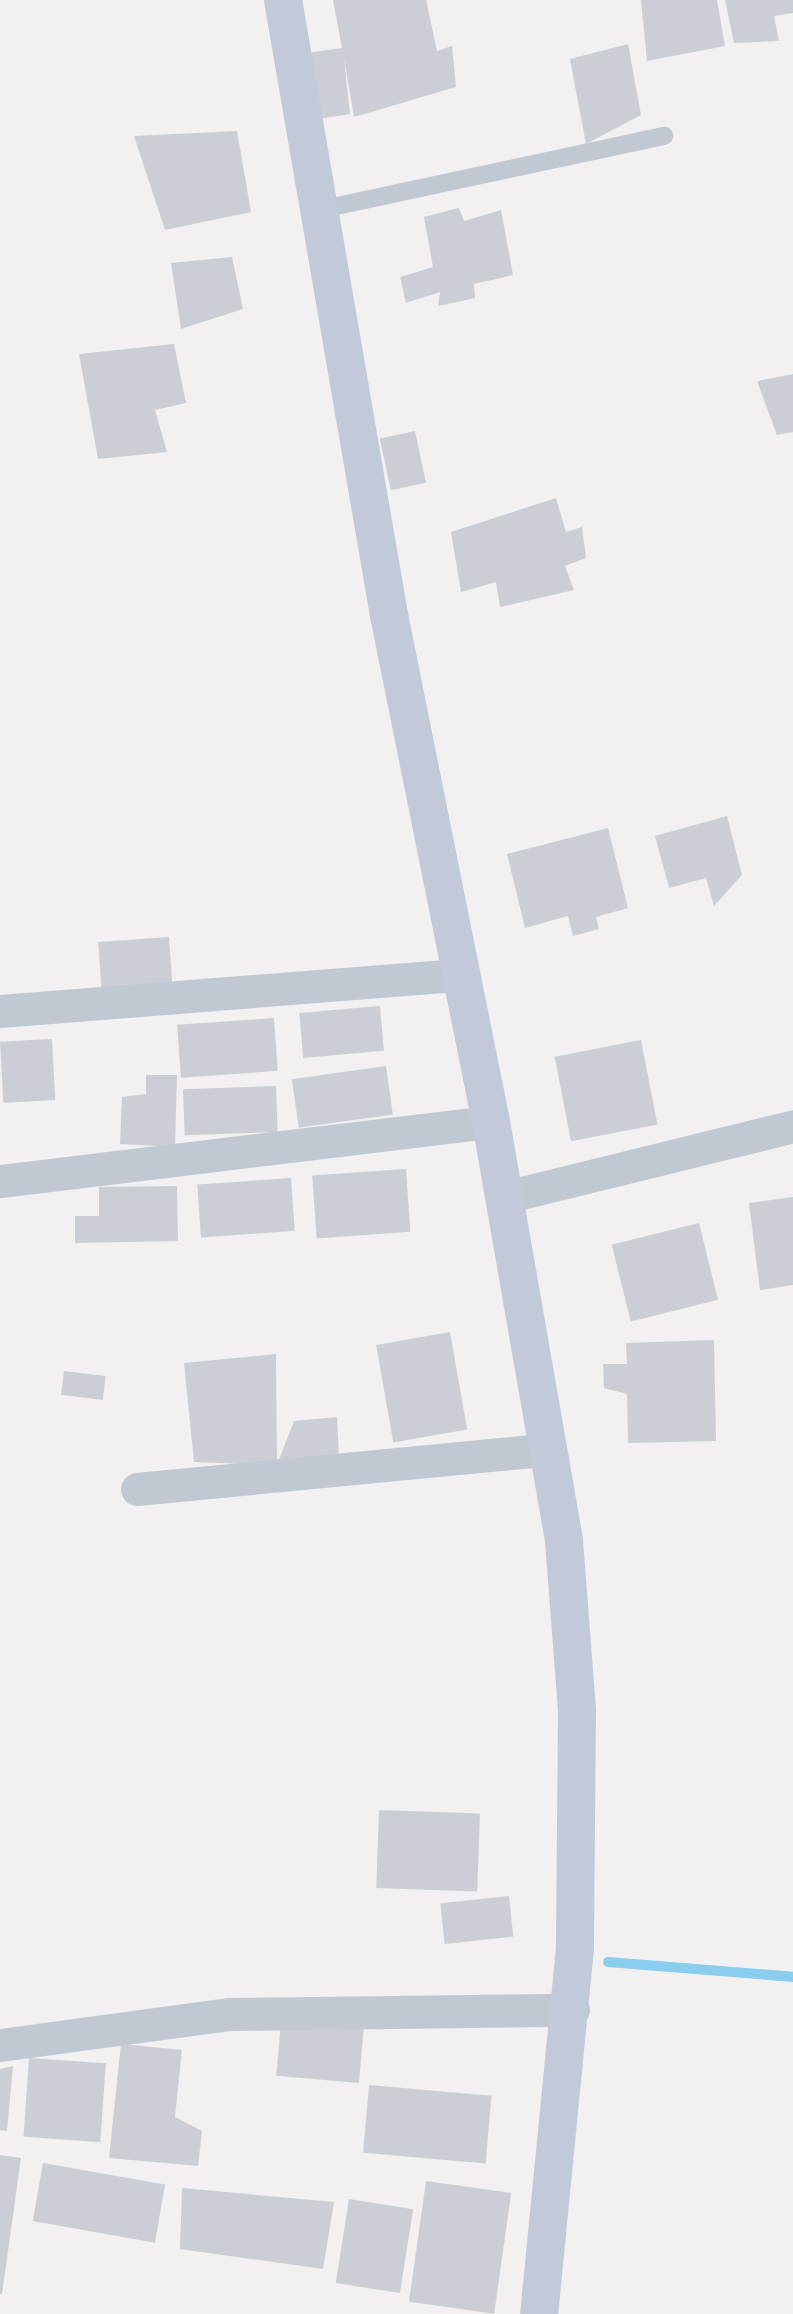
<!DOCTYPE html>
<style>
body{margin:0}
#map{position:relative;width:793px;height:2314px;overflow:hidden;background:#f2f0f0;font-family:Signika,sans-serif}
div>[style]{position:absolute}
.stream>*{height:10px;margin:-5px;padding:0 5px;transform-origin:5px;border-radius:5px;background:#89cdef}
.building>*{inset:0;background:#ccced5;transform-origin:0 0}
.lane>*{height:18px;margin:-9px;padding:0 9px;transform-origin:9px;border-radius:9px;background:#c0c8d2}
.street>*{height:33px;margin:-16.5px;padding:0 16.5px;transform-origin:16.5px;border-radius:16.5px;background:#c0c8d2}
.secondary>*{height:38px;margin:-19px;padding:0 19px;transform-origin:19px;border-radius:19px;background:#c2cad9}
span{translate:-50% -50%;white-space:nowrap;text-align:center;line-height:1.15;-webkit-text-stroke:6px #fff;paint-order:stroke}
</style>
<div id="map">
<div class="stream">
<div style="left:608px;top:1962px;width:186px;rotate:4.6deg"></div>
</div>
<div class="building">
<div style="clip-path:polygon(333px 0,426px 0,437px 51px,452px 46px,456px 87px,354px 117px,344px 59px,350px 114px,313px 120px,300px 54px,342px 48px)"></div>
<div style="clip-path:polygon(641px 0,717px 0,725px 46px,647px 61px)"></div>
<div style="clip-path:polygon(725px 0,793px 0,793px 13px,774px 16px,779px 41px,734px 43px)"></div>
<div style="clip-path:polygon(628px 44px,641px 115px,586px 144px,570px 59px)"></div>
<div style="clip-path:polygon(237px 131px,251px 212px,165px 230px,134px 136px)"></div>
<div style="clip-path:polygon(459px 208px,464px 221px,501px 210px,513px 275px,474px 284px,475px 298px,438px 306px,440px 292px,406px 303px,400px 277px,433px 267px,424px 217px)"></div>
<div style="clip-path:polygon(232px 257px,243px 309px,181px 329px,171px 263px)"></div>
<div style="clip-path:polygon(174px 344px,186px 403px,155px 410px,167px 452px,98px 459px,79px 354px)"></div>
<div style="clip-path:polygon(793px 374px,793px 432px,777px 435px,757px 381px)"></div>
<div style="left:415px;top:431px;width:53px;height:36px;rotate:78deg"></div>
<div style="clip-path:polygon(556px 498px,566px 532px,582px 527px,586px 558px,565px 566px,574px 590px,500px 607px,496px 582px,461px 592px,451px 532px)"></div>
<div style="clip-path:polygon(727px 816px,742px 875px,714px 906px,706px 878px,669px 888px,655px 836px)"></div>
<div style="clip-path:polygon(608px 828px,628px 908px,596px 917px,599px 929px,573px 936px,568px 916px,525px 928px,507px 854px)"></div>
<div style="left:169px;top:937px;width:55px;height:71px;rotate:86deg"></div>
<div style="left:380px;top:1006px;width:45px;height:81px;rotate:85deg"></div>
<div style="left:274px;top:1018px;width:53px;height:97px;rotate:86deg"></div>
<div style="left:52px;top:1039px;width:61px;height:52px;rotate:87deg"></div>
<div style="left:641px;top:1040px;width:86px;height:88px;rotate:79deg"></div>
<div style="left:386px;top:1066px;width:49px;height:95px;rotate:82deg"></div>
<div style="clip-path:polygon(146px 1075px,177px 1075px,175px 1147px,120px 1144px,122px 1097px,146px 1094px)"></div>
<div style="left:276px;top:1086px;width:46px;height:93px;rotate:88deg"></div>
<div style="left:406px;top:1169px;width:63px;height:94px;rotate:86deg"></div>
<div style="left:291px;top:1178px;width:53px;height:94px;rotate:86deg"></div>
<div style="clip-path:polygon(177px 1186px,178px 1241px,75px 1243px,75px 1216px,99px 1216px,99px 1187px)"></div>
<div style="clip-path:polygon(793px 1197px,793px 1285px,760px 1290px,749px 1203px)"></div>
<div style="left:699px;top:1223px;width:79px;height:90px;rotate:76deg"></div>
<div style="left:450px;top:1332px;width:99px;height:75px;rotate:80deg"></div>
<div style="clip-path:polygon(714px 1340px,716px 1441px,628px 1443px,627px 1394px,604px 1388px,603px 1364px,627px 1364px,626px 1343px)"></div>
<div style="clip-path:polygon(276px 1354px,277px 1465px,194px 1462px,184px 1363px)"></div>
<div style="left:64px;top:1371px;width:42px;height:24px;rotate:7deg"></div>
<div style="clip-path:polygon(337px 1417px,339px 1460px,277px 1465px,294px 1421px)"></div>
<div style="left:379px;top:1810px;width:101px;height:78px;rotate:2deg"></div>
<div style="left:509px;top:1896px;width:41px;height:69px;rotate:84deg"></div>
<div style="left:281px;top:2022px;width:83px;height:54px;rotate:5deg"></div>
<div style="clip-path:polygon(121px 2044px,182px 2050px,175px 2117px,202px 2131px,198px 2166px,109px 2158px)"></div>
<div style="left:29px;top:2058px;width:77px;height:79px;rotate:4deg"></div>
<div style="clip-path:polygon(13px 2066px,7px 2131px,0 2130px,0 2069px)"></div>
<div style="left:369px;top:2085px;width:123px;height:68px;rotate:5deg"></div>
<div style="clip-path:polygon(0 2155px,21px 2158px,2px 2294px,0 2294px)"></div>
<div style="left:43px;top:2163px;width:124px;height:59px;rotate:10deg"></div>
<div style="left:426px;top:2181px;width:86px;height:122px;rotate:8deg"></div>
<div style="clip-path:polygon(182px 2188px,334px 2202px,323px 2269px,180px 2249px)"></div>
<div style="left:349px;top:2199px;width:65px;height:85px;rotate:9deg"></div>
</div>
<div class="lane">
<div style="left:323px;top:209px;width:349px;rotate:-12.1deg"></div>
</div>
<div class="street">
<div style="left:0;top:1011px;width:460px;rotate:-4.5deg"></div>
<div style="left:0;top:1181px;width:495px;rotate:-6.9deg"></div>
<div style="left:505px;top:1197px;width:297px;rotate:-13.8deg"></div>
<div style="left:137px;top:1489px;width:414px;rotate:-5.5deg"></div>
<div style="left:0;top:2045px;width:232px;rotate:-7.7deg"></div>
<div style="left:230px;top:2014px;width:343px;rotate:-0.7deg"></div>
</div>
<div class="secondary">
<div style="left:283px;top:0;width:624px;rotate:80.22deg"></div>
<div style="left:389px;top:615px;width:517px;rotate:78.62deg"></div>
<div style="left:491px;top:1122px;width:425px;rotate:80.1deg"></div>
<div style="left:564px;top:1541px;width:169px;rotate:85.6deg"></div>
<div style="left:577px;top:1710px;width:238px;rotate:90.5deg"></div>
<div style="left:575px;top:1948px;width:368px;rotate:95.6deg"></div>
</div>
</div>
